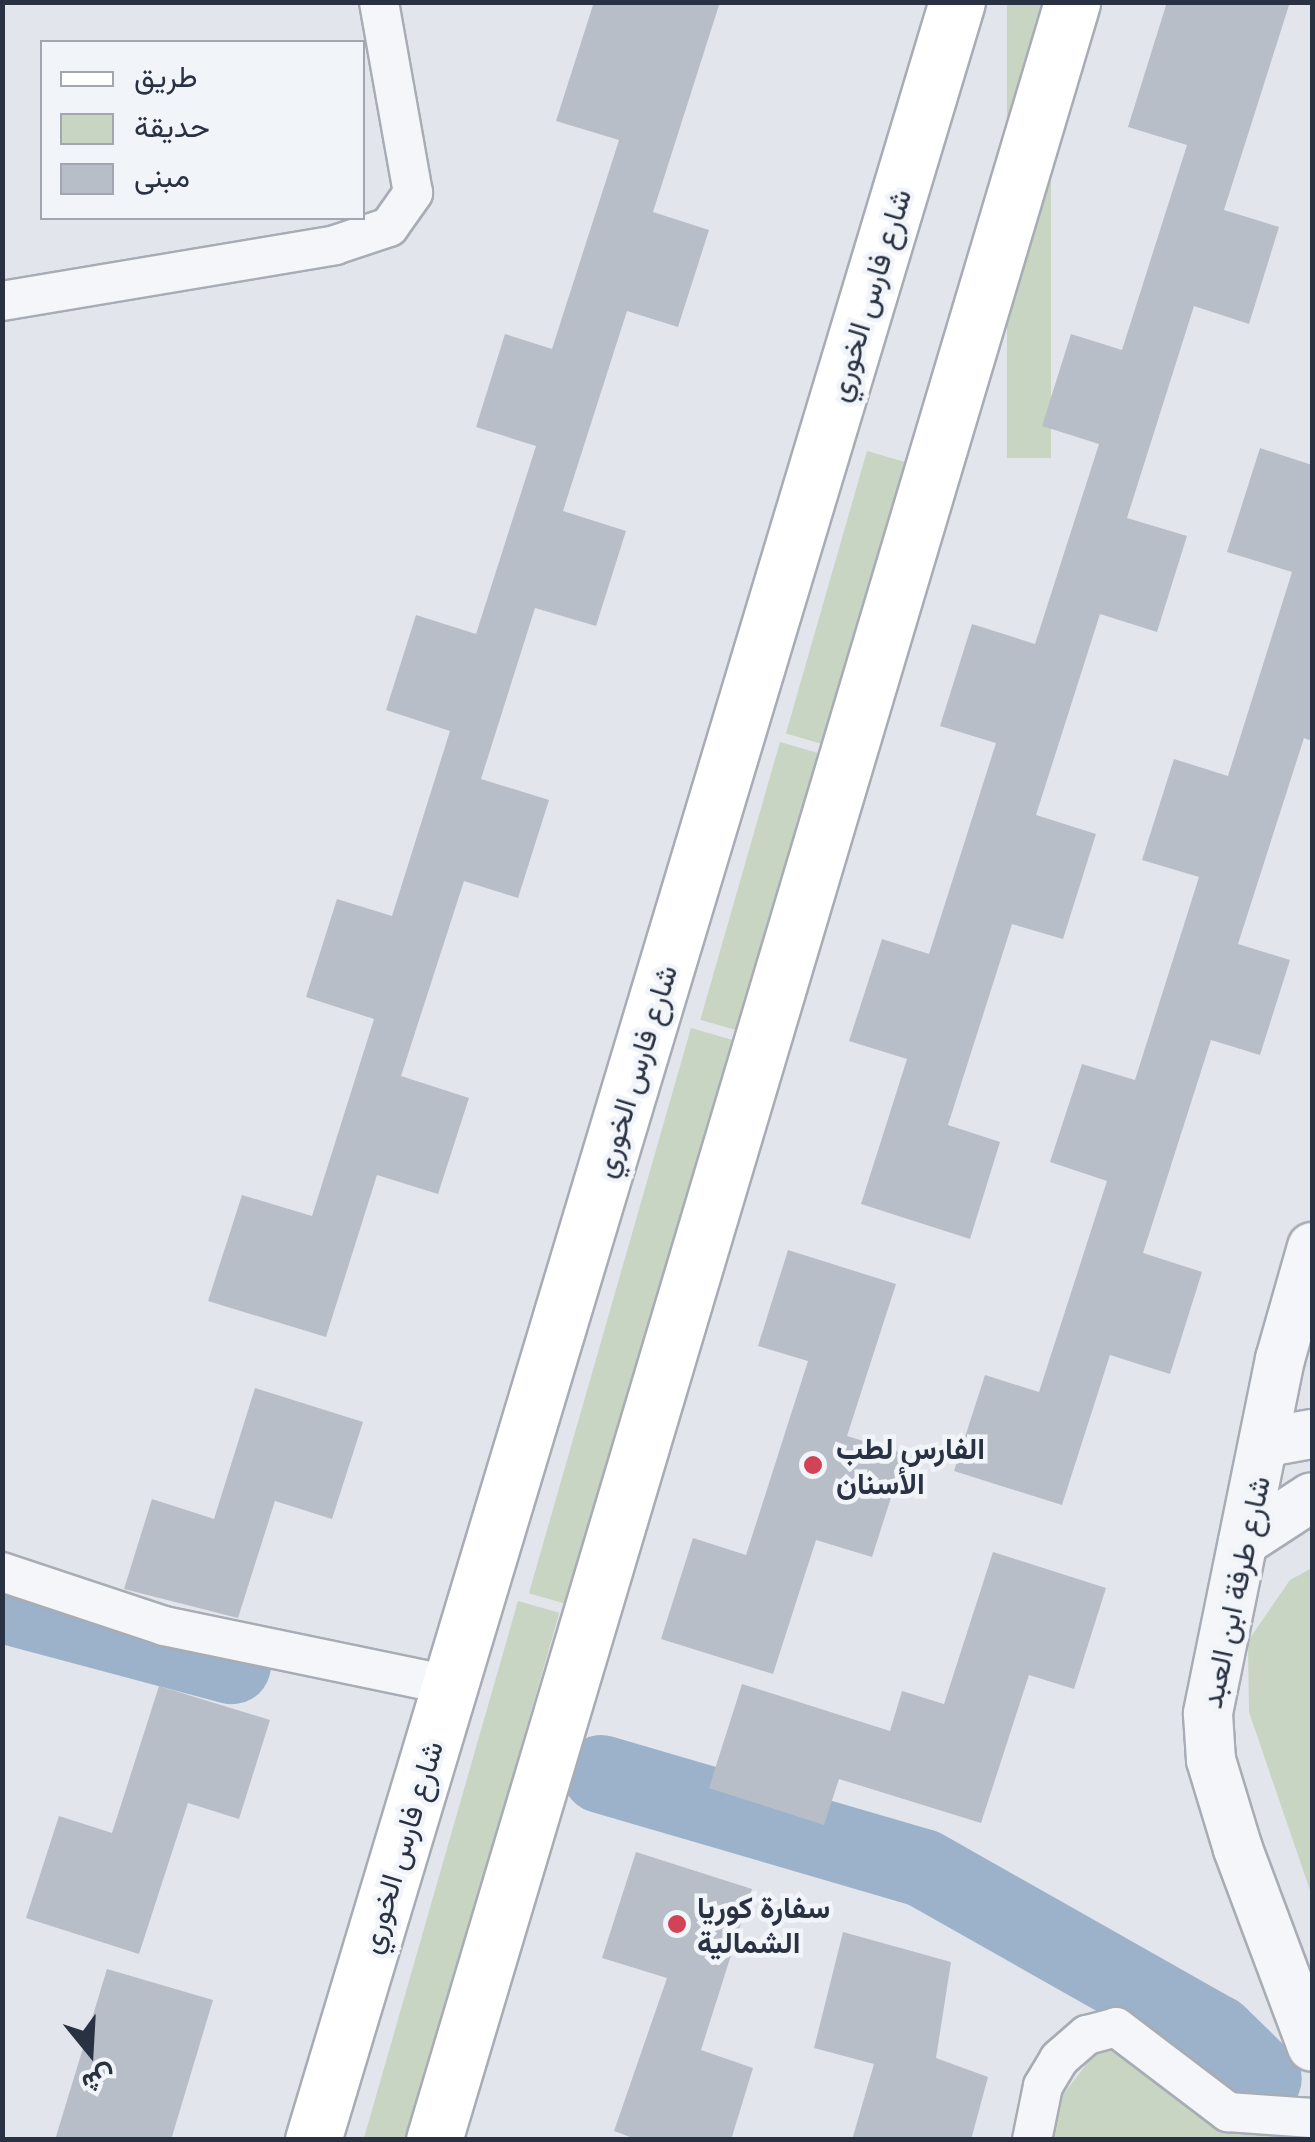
<!DOCTYPE html>
<meta charset="utf-8">
<style>
body{margin:0}
#map{position:relative;width:1315px;height:2142px;overflow:hidden;background:#e2e5eb;font-family:"IBM Plex Sans",Vazirmatn,sans-serif}
div>[style]{position:absolute}
.green>*{inset:0;background:#c7d5c2;transform-origin:0 0}
.river>*{height:78px;margin:-39px;padding:0 39px;transform-origin:39px;border-radius:39px;background:#9cb2cb}
.building>*{inset:0;background:#b8bec8}
.roads{filter:drop-shadow(2px 0 #a7acb5) drop-shadow(-2px 0 #a7acb5) drop-shadow(0 2px #a7acb5) drop-shadow(0 -2px #a7acb5)}
.minor>*{height:38px;margin:-19px;padding:0 19px;transform-origin:19px;border-radius:19px;background:#f4f6f9}
.tertiary>*{height:48px;margin:-24px;padding:0 24px;transform-origin:24px;border-radius:24px;background:#f4f6f9}
.primary>*{height:55px;margin:-27.5px;padding:0 27.5px;transform-origin:27.5px;border-radius:27.5px;background:#fff}
.dots>*{width:28px;height:28px;translate:-50% -50%;box-sizing:border-box;border:5px solid #f1f4f8;border-radius:50%}
span{translate:-50% -50%;white-space:nowrap;text-align:center;line-height:1.15;-webkit-text-stroke:9px #f1f4f8;paint-order:stroke}
.street-label{font-size:30px;color:#293243}
.poi-label{font-size:30px;color:#293243;font-weight:700}
.left{translate:0 -50%;text-align:left}
.frame{position:absolute;inset:0;border:5px solid #293243;pointer-events:none}
.legend{position:absolute;left:40px;top:40px;width:325px;height:180px;box-sizing:border-box;background:#f1f4f8;border:2px solid #a1a6b0;margin:0;padding:12px 18px;list-style:none;font-size:30px;color:#293243}
.legend li{display:flex;align-items:center;gap:20px;height:50px}
.legend b{width:50px;border:2px solid #a1a6b0}
.north{position:absolute;left:40px;top:2002px;width:100px;height:100px;-webkit-text-stroke:8px #f1f4f8;paint-order:stroke;rotate:162deg;font-size:28px;font-weight:700;line-height:40px;text-align:center;color:#293243}
.north::after{content:'';display:block;margin:auto;width:35px;height:45px;background:#293243;clip-path:polygon(50% 0,100% 100%,50% 72%,0 100%)}
</style>
<div id="map">
<div class="green">
<div style="left:1007px;top:3px;width:44px;height:455px"></div>
<div style="left:867px;top:451px;width:44px;height:294px;rotate:16deg"></div>
<div style="left:780px;top:742px;width:44px;height:289px;rotate:16deg"></div>
<div style="left:691px;top:1028px;width:46px;height:588px;rotate:16deg"></div>
<div style="clip-path:polygon(1312px 1568px,1312px 1896px,1249px 1712px,1248px 1641px,1290px 1580px)"></div>
<div style="left:518px;top:1601px;width:43px;height:561px;rotate:16deg"></div>
<div style="clip-path:polygon(1102px 2044px,1224px 2124px,1305px 2126px,1310px 2139px,1050px 2140px,1055px 2105px)"></div>
</div>
<div class="river">
<div style="left:2px;top:1604px;width:238px;rotate:14.9deg"></div>
<div style="left:601px;top:1774px;width:335px;rotate:16.3deg"></div>
<div style="left:923px;top:1868px;width:338px;rotate:29.5deg"></div>
<div style="left:1217px;top:2034px;width:64px;rotate:44.4deg"></div>
</div>
<div class="building">
<div style="clip-path:polygon(594px 2px,720px 2px,653px 212px,709px 230px,678px 327px,627px 311px,563px 511px,626px 531px,596px 626px,535px 608px,481px 779px,549px 800px,518px 898px,464px 881px,401px 1076px,469px 1098px,438px 1194px,377px 1175px,326px 1337px,208px 1301px,242px 1195px,312px 1216px,374px 1019px,306px 997px,337px 899px,392px 916px,450px 731px,386px 710px,416px 615px,476px 634px,536px 446px,476px 427px,505px 334px,552px 349px,619px 140px,556px 121px)"></div>
<div style="clip-path:polygon(1167px 2px,1290px 2px,1224px 210px,1279px 227px,1249px 324px,1194px 306px,1127px 518px,1187px 536px,1157px 632px,1100px 614px,1036px 815px,1096px 834px,1063px 939px,1012px 924px,948px 1125px,1000px 1142px,970px 1239px,861px 1204px,907px 1059px,849px 1041px,882px 939px,929px 954px,996px 743px,940px 726px,972px 624px,1035px 644px,1099px 444px,1042px 426px,1071px 334px,1122px 350px,1187px 145px,1128px 127px)"></div>
<div style="clip-path:polygon(1260px 448px,1312px 465px,1312px 741px,1304px 738px,1238px 944px,1290px 960px,1260px 1055px,1211px 1040px,1143px 1253px,1202px 1272px,1170px 1374px,1110px 1355px,1062px 1505px,954px 1471px,985px 1375px,1039px 1392px,1107px 1181px,1050px 1162px,1082px 1064px,1135px 1080px,1199px 877px,1142px 860px,1174px 759px,1228px 776px,1292px 572px,1227px 552px)"></div>
<div style="clip-path:polygon(788px 1250px,896px 1284px,847px 1436px,905px 1454px,872px 1557px,816px 1540px,773px 1674px,661px 1639px,693px 1538px,746px 1555px,808px 1361px,758px 1346px)"></div>
<div style="clip-path:polygon(255px 1388px,363px 1422px,332px 1519px,275px 1501px,238px 1618px,124px 1589px,152px 1499px,214px 1519px)"></div>
<div style="clip-path:polygon(993px 1552px,1106px 1588px,1074px 1689px,1029px 1675px,981px 1823px,839px 1779px,824px 1825px,709px 1788px,742px 1684px,890px 1731px,902px 1691px,944px 1704px)"></div>
<div style="clip-path:polygon(159px 1686px,270px 1720px,239px 1819px,188px 1803px,139px 1954px,26px 1918px,59px 1816px,112px 1833px)"></div>
<div style="clip-path:polygon(636px 1852px,752px 1889px,701px 2050px,753px 2068px,731px 2140px,638px 2140px,614px 2131px,667px 1978px,602px 1958px)"></div>
<div style="clip-path:polygon(843px 1932px,951px 1962px,936px 2058px,988px 2077px,971px 2140px,852px 2140px,874px 2064px,814px 2048px)"></div>
<div style="clip-path:polygon(107px 1969px,213px 2000px,171px 2140px,55px 2140px)"></div>
</div>
<div class="roads">
<div class="minor">
<div style="left:2px;top:301px;width:338px;rotate:-9.5deg"></div>
<div style="left:335px;top:245px;width:57px;rotate:-18.4deg"></div>
<div style="left:389px;top:227px;width:42px;rotate:-54.8deg"></div>
<div style="left:413px;top:193px;width:194px;rotate:-100.1deg"></div>
<div style="left:2px;top:1572px;width:171px;rotate:18.4deg"></div>
<div style="left:164px;top:1626px;width:292px;rotate:11.7deg"></div>
<div style="left:1032px;top:2140px;width:55px;rotate:-78.5deg"></div>
<div style="left:1043px;top:2086px;width:31px;rotate:-59deg"></div>
<div style="left:1059px;top:2059px;width:37px;rotate:-41deg"></div>
<div style="left:1087px;top:2035px;width:30px;rotate:-15deg"></div>
<div style="left:1116px;top:2027px;width:141px;rotate:37.2deg"></div>
<div style="left:1228px;top:2112px;width:84px;rotate:4.1deg"></div>
</div>
<div class="tertiary">
<div style="left:1312px;top:1247px;width:116px;rotate:105.9deg"></div>
<div style="left:1280px;top:1359px;width:362px;rotate:101.5deg"></div>
<div style="left:1208px;top:1714px;width:46px;rotate:86.3deg"></div>
<div style="left:1211px;top:1760px;width:93px;rotate:73.1deg"></div>
<div style="left:1238px;top:1849px;width:211px;rotate:69.5deg"></div>
<div style="left:1267px;top:1442px;width:46px;rotate:-10.1deg"></div>
<div style="left:1243px;top:1542px;width:82px;rotate:-33.1deg"></div>
</div>
<div class="primary">
<div style="left:313px;top:2140px;width:2233px;rotate:-73.24deg"></div>
<div style="left:434px;top:2140px;width:2231px;rotate:-73.38deg"></div>
</div>
</div>
<div class="dots">
<div style="left:813px;top:1465px;background:#d34357"></div>
<div style="left:677px;top:1924px;background:#d34357"></div>
</div>
<div class="street-label">
<span style="left:869px;top:295px;rotate:-73deg">شارع فارس الخوري</span>
<span style="left:635px;top:1071px;rotate:-73deg">شارع فارس الخوري</span>
<span style="left:1235px;top:1592px;rotate:-78deg">شارع طرفة ابن العبد</span>
<span style="left:401px;top:1847px;rotate:-73deg">شارع فارس الخوري</span>
</div>
<div class="poi-label">
<span class="left" style="left:836px;top:1465px">الفارس لطب<br>الأسنان</span>
<span class="left" style="left:697px;top:1924px">سفارة كوريا<br>الشمالية</span>
</div>
<div class="frame"></div>
<ul class="legend">
<li><b style="height:12px;background:#fff"></b>طريق</li>
<li><b style="height:28px;background:#c7d5c2"></b>حديقة</li>
<li><b style="height:28px;background:#b8bec8"></b>مبنى</li>
</ul>
<div class="north">ش</div>
</div>
